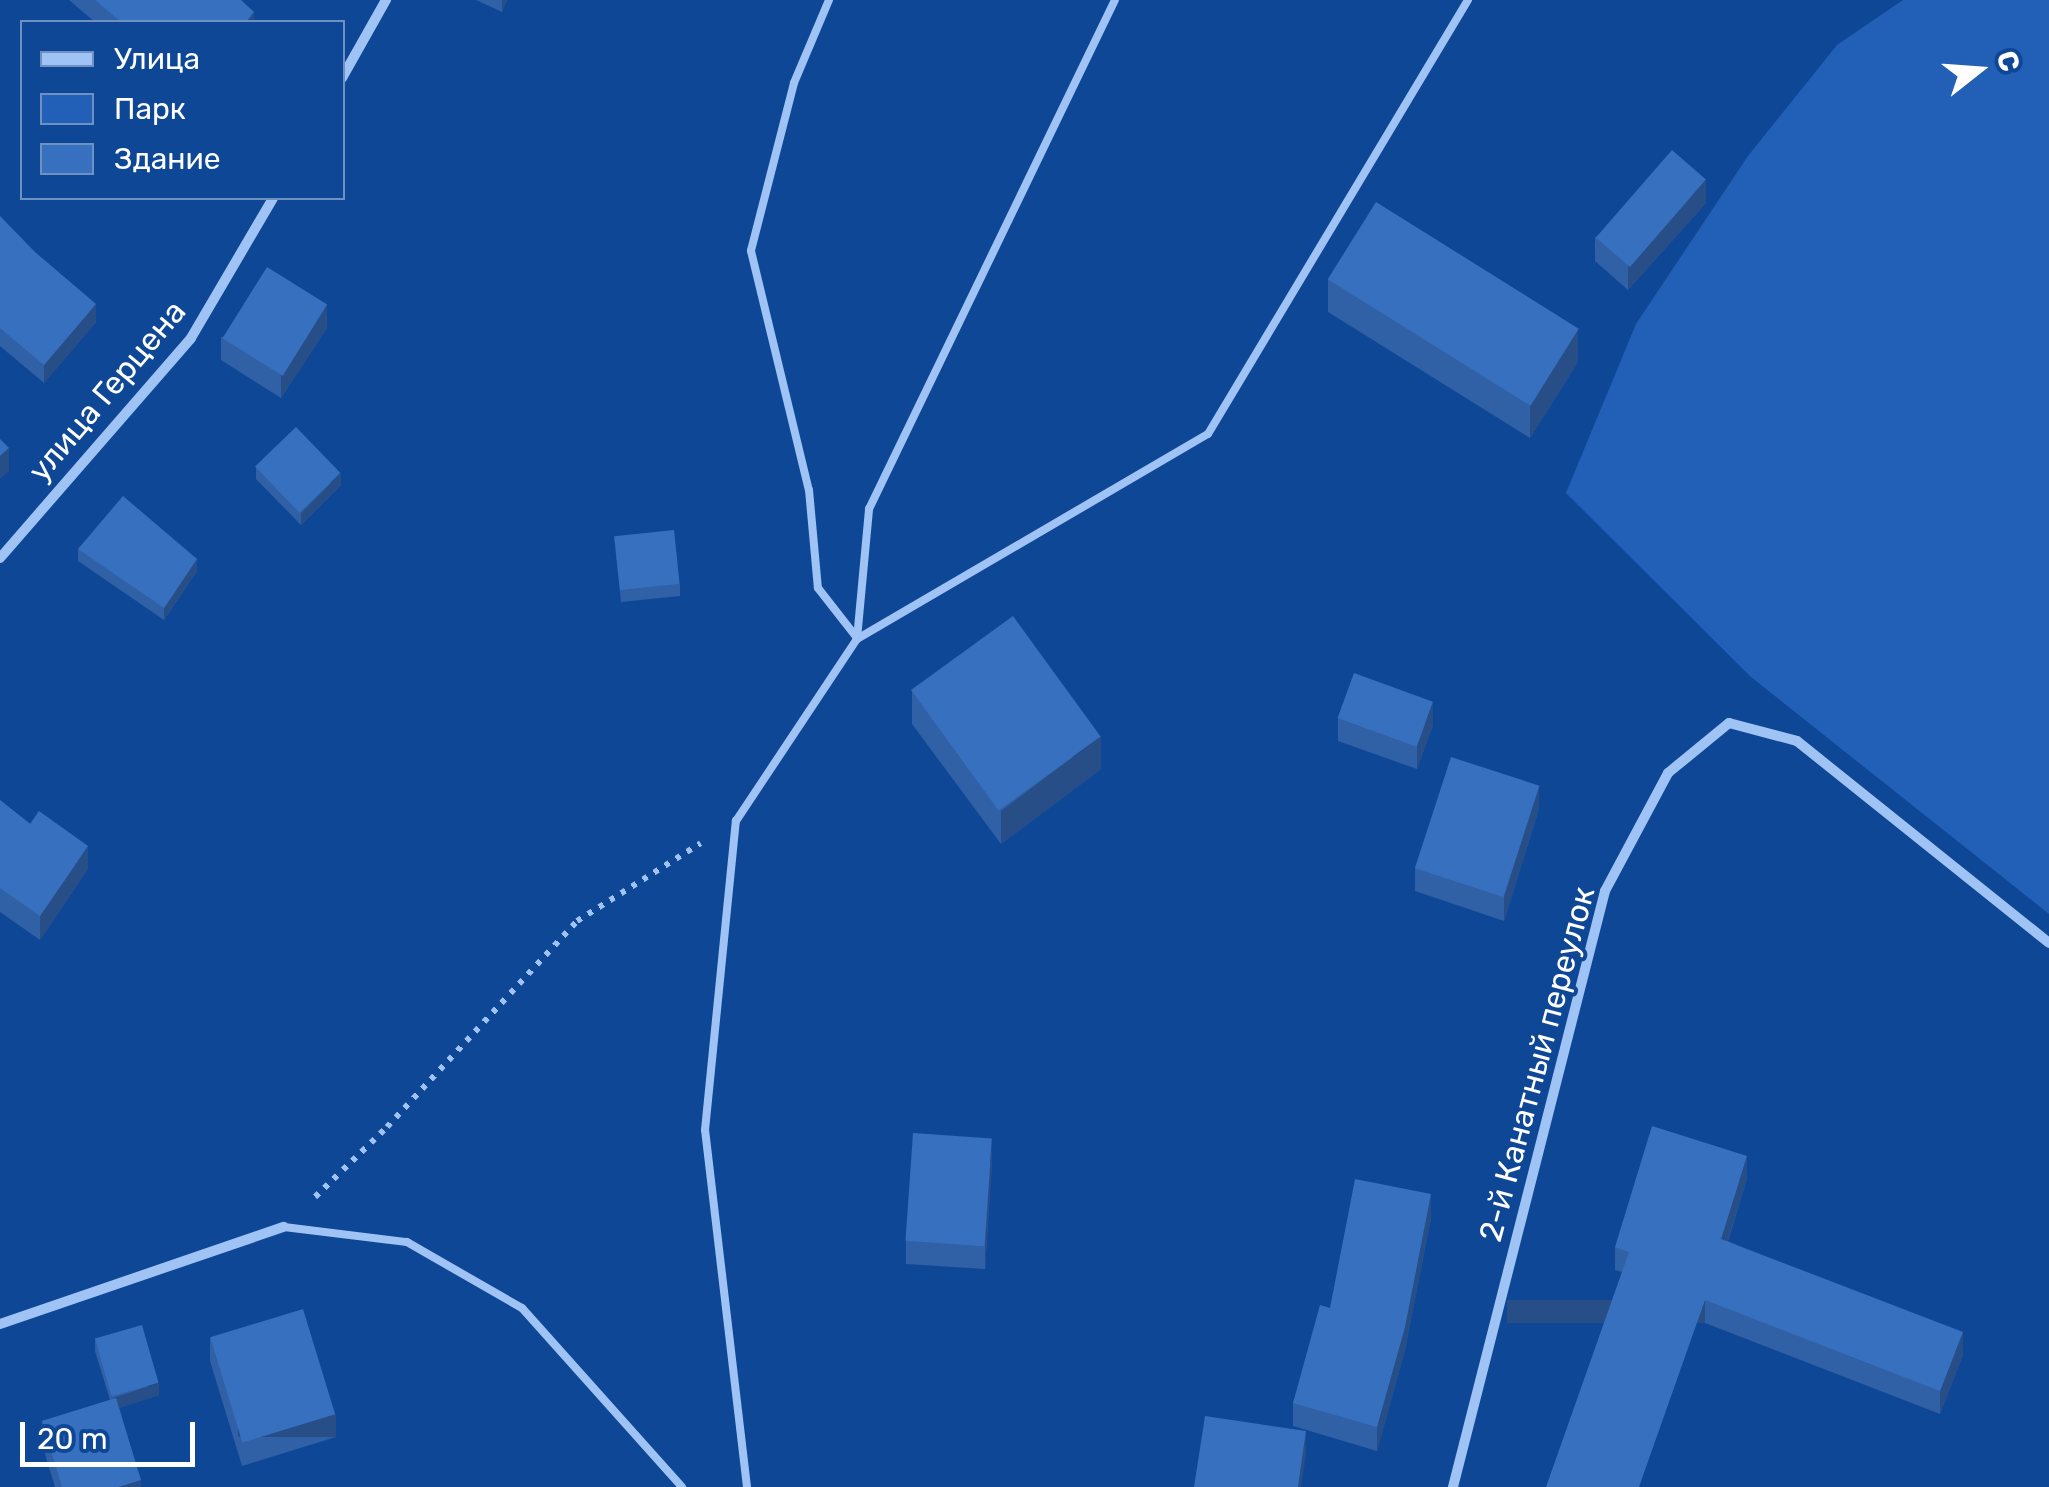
<!DOCTYPE html>
<meta charset="utf-8">
<style>
body{margin:0}
#map{position:relative;width:2049px;height:1487px;overflow:hidden;background:#0f4797;font-family:Rubik,sans-serif}
div>[style]{position:absolute}
.green>*{inset:0;background:#2260b7}
.path>*{height:6px;margin-top:-3px;transform-origin:0;background:repeating-linear-gradient(90deg,#9fc3f4 0 5px,transparent 0 13px)}
.service>*{height:8px;margin:-4px;padding:0 4px;transform-origin:4px;border-radius:4px;background:#9fc3f4}
.minor>*{height:10px;margin:-5px;padding:0 5px;transform-origin:5px;border-radius:5px;background:#9fc3f4}
.wall>*{inset:0;background:#3060a5}
.shaded-wall>*{inset:0;background:#274e86;transform-origin:0 0}
.building>*{inset:0;background:#3870c0;transform-origin:0 0}
span{translate:-50% -50%;white-space:nowrap;text-align:center;line-height:1.15;-webkit-text-stroke:8px #0f4797;paint-order:stroke}
.street-label{font-size:32px;color:#fff}
.legend{position:absolute;left:20px;top:20px;width:325px;height:180px;box-sizing:border-box;background:#0f4797;border:2px solid #6f91c1;margin:0;padding:12px 18px;list-style:none;font-size:30px;color:#fff}
.legend li{display:flex;align-items:center;gap:20px;height:50px}
.legend b{width:50px;border:2px solid #6f91c1}
.north{position:absolute;left:1929px;top:20px;width:100px;height:100px;-webkit-text-stroke:8px #0f4797;paint-order:stroke;rotate:73deg;font-size:28px;font-weight:700;line-height:40px;text-align:center;color:#fff}
.north::after{content:'';display:block;margin:auto;width:35px;height:45px;background:#fff;clip-path:polygon(50% 0,100% 100%,50% 72%,0 100%)}
.scale{position:absolute;left:20px;top:1422px;width:175px;height:45px;box-sizing:border-box;border:5px solid #fff;border-top:0;padding-left:12px;font-size:30px;line-height:35px;white-space:nowrap;color:#fff;-webkit-text-stroke:8px #0f4797;paint-order:stroke}
</style>
<div id="map">
<div class="green">
<div style="clip-path:polygon(1903px 0,2049px 0,2049px 914px,1751px 677px,1566px 493px,1636px 324px,1748px 156px,1837px 45px)"></div>
</div>
<div class="path">
<div style="left:315px;top:1197px;width:100px;rotate:-44.2deg"></div>
<div style="left:387px;top:1127px;width:280px;rotate:-47.3deg"></div>
<div style="left:577px;top:921px;width:146px;rotate:-32.2deg"></div>
</div>
<div class="service">
<div style="left:829px;top:0;width:90px;rotate:112.9deg"></div>
<div style="left:794px;top:83px;width:173px;rotate:104.4deg"></div>
<div style="left:751px;top:251px;width:246px;rotate:76.4deg"></div>
<div style="left:809px;top:490px;width:98px;rotate:84.8deg"></div>
<div style="left:818px;top:588px;width:63px;rotate:52deg"></div>
<div style="left:857px;top:639px;width:131px;rotate:-84.7deg"></div>
<div style="left:869px;top:509px;width:565px;rotate:-64.21deg"></div>
<div style="left:284px;top:1227px;width:124px;rotate:7deg"></div>
<div style="left:407px;top:1242px;width:133px;rotate:29.9deg"></div>
<div style="left:522px;top:1308px;width:240px;rotate:48.2deg"></div>
<div style="left:747px;top:1487px;width:359px;rotate:-96.7deg"></div>
<div style="left:705px;top:1130px;width:311px;rotate:-84.3deg"></div>
<div style="left:736px;top:821px;width:219px;rotate:-56.4deg"></div>
<div style="left:857px;top:639px;width:406px;rotate:-30.3deg"></div>
<div style="left:1208px;top:434px;width:506px;rotate:-59.08deg"></div>
</div>
<div class="minor">
<div style="left:342px;top:78px;width:90px;rotate:-60.6deg"></div>
<div style="left:0;top:558px;width:291px;rotate:-49deg"></div>
<div style="left:191px;top:338px;width:162px;rotate:-59.6deg"></div>
<div style="left:0;top:1324px;width:300px;rotate:-18.9deg"></div>
<div style="left:1453px;top:1487px;width:615px;rotate:-75.69deg"></div>
<div style="left:1605px;top:891px;width:134px;rotate:-61.9deg"></div>
<div style="left:1668px;top:773px;width:79px;rotate:-39.3deg"></div>
<div style="left:1729px;top:723px;width:70px;rotate:14.8deg"></div>
<div style="left:1797px;top:741px;width:323px;rotate:38.7deg"></div>
</div>
<div class="wall">
<div style="clip-path:polygon(69px 0,241px 0,254px 22px,95px 22px)"></div>
<div style="clip-path:polygon(476px 0,507px 0,502px 12px)"></div>
<div style="clip-path:polygon(1706px 203px,1628px 290px,1595px 261px,1595px 237px)"></div>
<div style="clip-path:polygon(0 216px,96px 322px,44px 383px,0 346px)"></div>
<div style="clip-path:polygon(1328px 279px,1578px 362px,1530px 438px,1328px 312px)"></div>
<div style="clip-path:polygon(327px 328px,281px 398px,221px 360px,221px 337px)"></div>
<div style="clip-path:polygon(256px 467px,341px 485px,301px 525px,256px 479px)"></div>
<div style="clip-path:polygon(614px 536px,680px 584px,680px 596px,621px 602px)"></div>
<div style="clip-path:polygon(78px 549px,197px 571px,164px 620px,78px 561px)"></div>
<div style="clip-path:polygon(912px 691px,1101px 769px,1001px 844px,912px 724px)"></div>
<div style="clip-path:polygon(1338px 718px,1433px 725px,1417px 769px,1338px 741px)"></div>
<div style="clip-path:polygon(0 800px,88px 869px,40px 940px,0 912px)"></div>
<div style="clip-path:polygon(1539px 809px,1504px 921px,1415px 891px,1415px 868px)"></div>
<div style="clip-path:polygon(992px 1161px,985px 1269px,906px 1264px,906px 1241px)"></div>
<div style="clip-path:polygon(1747px 1179px,1728px 1241px,1963px 1355px,1940px 1414px,1705px 1323px,1622px 1272px,1615px 1270px,1615px 1247px)"></div>
<div style="clip-path:polygon(1431px 1218px,1405px 1350px,1377px 1451px,1293px 1426px,1293px 1403px,1330px 1308px)"></div>
<div style="clip-path:polygon(210px 1338px,336px 1437px,242px 1466px,210px 1361px)"></div>
<div style="clip-path:polygon(95px 1339px,159px 1395px,119px 1408px,141px 1487px,55px 1487px,42px 1444px,42px 1421px,110px 1400px,95px 1351px)"></div>
</div>
<div class="shaded-wall">
<div style="clip-path:polygon(502px 0,507px 0,502px 12px)"></div>
<div style="clip-path:polygon(254px 12px,254px 22px,246px 22px)"></div>
<div style="clip-path:polygon(1706px 180px,1706px 203px,1628px 290px,1628px 267px)"></div>
<div style="clip-path:polygon(96px 304px,96px 322px,44px 383px,44px 365px)"></div>
<div style="clip-path:polygon(327px 305px,327px 328px,281px 398px,281px 375px)"></div>
<div style="clip-path:polygon(1578px 329px,1578px 362px,1530px 438px,1530px 405px)"></div>
<div style="clip-path:polygon(9px 448px,9px 471px,0 479px,0 456px)"></div>
<div style="clip-path:polygon(341px 473px,341px 485px,301px 525px,301px 513px)"></div>
<div style="clip-path:polygon(197px 559px,197px 571px,164px 620px,164px 608px)"></div>
<div style="clip-path:polygon(1433px 702px,1433px 725px,1417px 769px,1417px 746px)"></div>
<div style="clip-path:polygon(1101px 736px,1101px 769px,1001px 844px,1001px 811px)"></div>
<div style="clip-path:polygon(1539px 786px,1539px 809px,1504px 921px,1504px 897px)"></div>
<div style="clip-path:polygon(88px 846px,88px 869px,40px 940px,40px 916px)"></div>
<div style="clip-path:polygon(992px 1138px,992px 1161px,985px 1269px,985px 1246px)"></div>
<div style="clip-path:polygon(1747px 1156px,1747px 1179px,1721px 1261px,1721px 1239px)"></div>
<div style="clip-path:polygon(1431px 1194px,1431px 1218px,1405px 1350px,1377px 1451px,1377px 1427px)"></div>
<div style="left:1705px;top:1300px;width:23px;height:198px;rotate:90deg"></div>
<div style="clip-path:polygon(1963px 1332px,1963px 1355px,1940px 1414px,1940px 1391px)"></div>
<div style="clip-path:polygon(159px 1383px,159px 1395px,113px 1410px,113px 1398px)"></div>
<div style="left:336px;top:1414px;width:23px;height:98px;rotate:90deg"></div>
<div style="clip-path:polygon(1306px 1431px,1306px 1455px,1301px 1487px,1298px 1487px)"></div>
<div style="clip-path:polygon(141px 1480px,141px 1487px,118px 1487px)"></div>
</div>
<div class="building">
<div style="clip-path:polygon(95px 0,241px 0,254px 12px,246px 22px,121px 22px)"></div>
<div style="left:1672px;top:150px;width:45px;height:116px;rotate:41deg"></div>
<div style="left:1376px;top:202px;width:239px;height:91px;rotate:32deg"></div>
<div style="clip-path:polygon(0 216px,35px 252px,96px 304px,44px 365px,0 328px)"></div>
<div style="left:267px;top:267px;width:71px;height:84px;rotate:32deg"></div>
<div style="left:296px;top:427px;width:64px;height:57px;rotate:46deg"></div>
<div style="clip-path:polygon(0 439px,9px 448px,0 456px)"></div>
<div style="clip-path:polygon(123px 496px,197px 559px,164px 608px,78px 549px)"></div>
<div style="left:674px;top:530px;width:54px;height:60px;rotate:84deg"></div>
<div style="left:1013px;top:616px;width:149px;height:126px;rotate:54deg"></div>
<div style="left:1354px;top:673px;width:84px;height:48px;rotate:20deg"></div>
<div style="left:1451px;top:757px;width:93px;height:117px;rotate:18deg"></div>
<div style="clip-path:polygon(0 800px,30px 824px,39px 811px,88px 846px,40px 916px,0 888px)"></div>
<div style="clip-path:polygon(1652px 1126px,1747px 1156px,1721px 1239px,1963px 1332px,1940px 1391px,1705px 1300px,1639px 1487px,1546px 1487px,1629px 1252px,1615px 1247px)"></div>
<div style="left:913px;top:1133px;width:79px;height:108px;rotate:4deg"></div>
<div style="clip-path:polygon(1355px 1179px,1431px 1194px,1405px 1327px,1377px 1427px,1293px 1403px,1320px 1305px,1330px 1308px)"></div>
<div style="left:303px;top:1309px;width:110px;height:97px;rotate:73deg"></div>
<div style="left:142px;top:1325px;width:60px;height:49px;rotate:74deg"></div>
<div style="clip-path:polygon(116px 1398px,141px 1480px,118px 1487px,62px 1487px,42px 1421px)"></div>
<div style="clip-path:polygon(1205px 1416px,1306px 1431px,1298px 1487px,1194px 1487px)"></div>
</div>
<div class="street-label">
<span style="left:107px;top:391px;rotate:-50deg">улица Герцена</span>
<span style="left:1537px;top:1064px;rotate:-75deg">2-й Канатный переулок</span>
</div>
<ul class="legend">
<li><b style="height:12px;background:#9fc3f4"></b>Улица</li>
<li><b style="height:28px;background:#2260b7"></b>Парк</li>
<li><b style="height:28px;background:#3870c0"></b>Здание</li>
</ul>
<div class="north">С</div>
<div class="scale">20 m</div>
</div>
